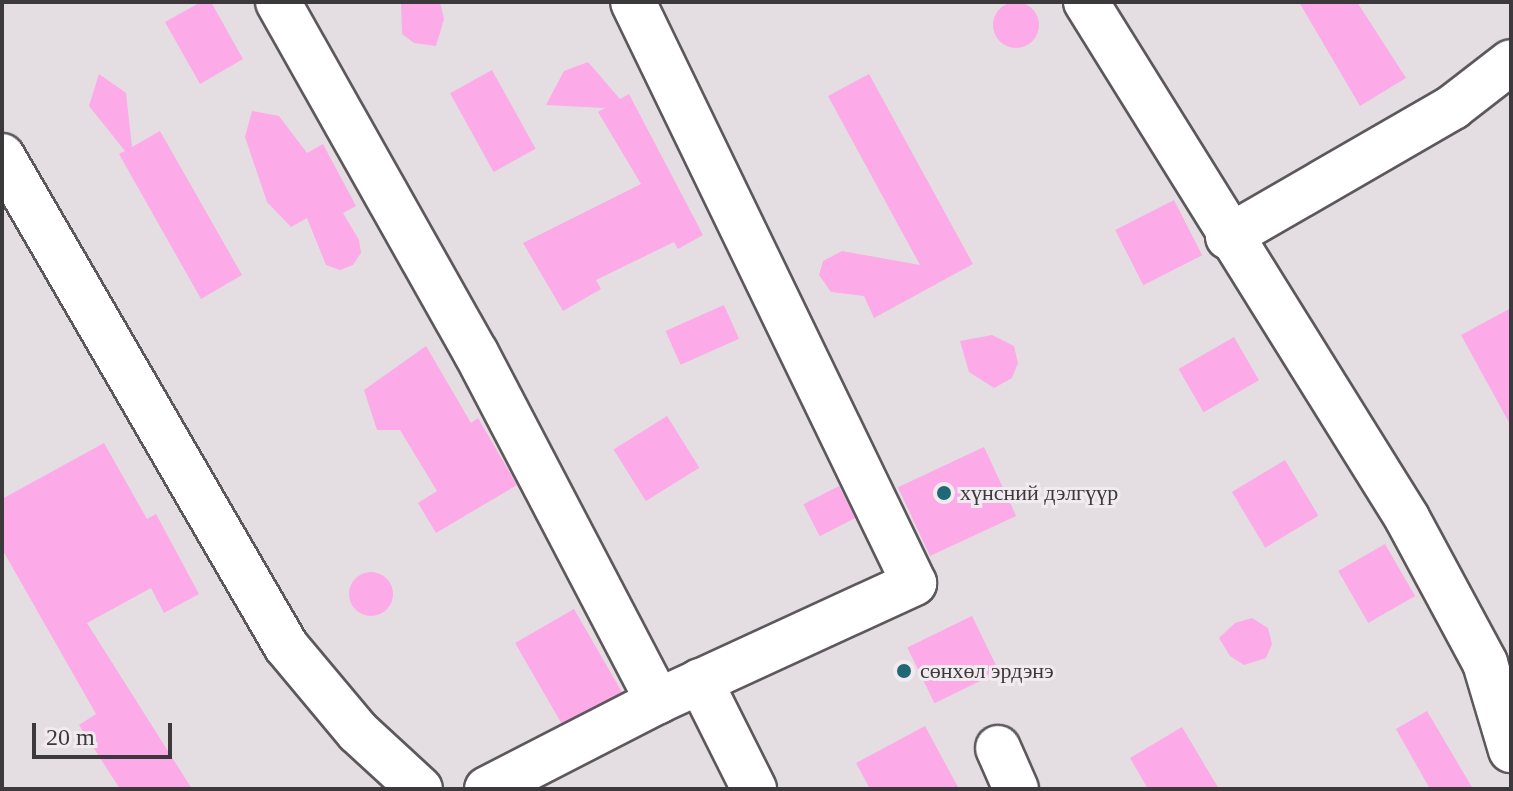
<!DOCTYPE html>
<meta charset="utf-8">
<style>
body{margin:0}
#map{position:relative;width:1513px;height:791px;overflow:hidden;background:#e4dee2;font-family:"Times New Roman",serif}
div>[style]{position:absolute}
.building>*{inset:0;background:#fcaae8;transform-origin:0 0}
.round{border-radius:50%}
.roads{filter:drop-shadow(2px 0 #5d585c) drop-shadow(-2px 0 #5d585c) drop-shadow(0 2px #5d585c) drop-shadow(0 -2px #5d585c)}
.minor>*{height:44px;margin:-22px;padding:0 22px;transform-origin:22px;border-radius:22px;background:#fff}
.dots>*{width:22px;height:22px;translate:-50% -50%;box-sizing:border-box;border:4px solid #f1ebef;border-radius:50%}
span{translate:-50% -50%;white-space:nowrap;text-align:center;line-height:1.15;-webkit-text-stroke:6px #f1ebef;paint-order:stroke}
.poi-label{font-size:22px;color:#3b393b}
.left{translate:0 -50%;text-align:left}
.frame{position:absolute;inset:0;border:4px solid #3b393b;pointer-events:none}
.scale{position:absolute;left:32px;top:723px;width:140px;height:36px;box-sizing:border-box;border:4px solid #3b393b;border-top:0;padding-left:10px;font-size:24px;line-height:28px;white-space:nowrap;color:#3b393b;-webkit-text-stroke:6px #f1ebef;paint-order:stroke}
</style>
<div id="map">
<div class="building">
<div class="round" style="left:993px;top:2px;width:46px;height:46px"></div>
<div style="clip-path:polygon(201px 2px,211px 2px,243px 59px,200px 84px,165px 22px)"></div>
<div style="clip-path:polygon(401px 2px,440px 2px,444px 19px,436px 46px,414px 43px,402px 34px)"></div>
<div style="clip-path:polygon(1299px 2px,1357px 2px,1406px 78px,1360px 106px)"></div>
<div style="clip-path:polygon(588px 62px,620px 99px,629px 94px,703px 235px,678px 249px,674px 242px,596px 280px,601px 289px,563px 311px,523px 243px,641px 184px,598px 112px,605px 108px,546px 105px,564px 71px)"></div>
<div style="left:492px;top:70px;width:90px;height:48px;rotate:61deg"></div>
<div style="clip-path:polygon(99px 74px,126px 93px,132px 147px,160px 131px,242px 275px,201px 299px,119px 154px,125px 151px,89px 106px)"></div>
<div style="clip-path:polygon(869px 74px,973px 264px,874px 318px,864px 296px,831px 292px,819px 275px,823px 261px,842px 251px,920px 265px,828px 96px)"></div>
<div style="clip-path:polygon(252px 111px,279px 116px,307px 153px,323px 144px,356px 206px,343px 213px,359px 240px,361px 253px,353px 265px,340px 270px,326px 265px,307px 218px,291px 227px,267px 202px,245px 137px)"></div>
<div style="left:1174px;top:200px;width:62px;height:66px;rotate:63deg"></div>
<div style="left:724px;top:305px;width:37px;height:64px;rotate:66deg"></div>
<div style="clip-path:polygon(1511px 308px,1511px 426px,1461px 335px)"></div>
<div style="clip-path:polygon(992px 335px,1014px 346px,1018px 363px,1012px 378px,994px 388px,969px 372px,960px 341px)"></div>
<div style="left:1234px;top:337px;width:50px;height:64px;rotate:60deg"></div>
<div style="clip-path:polygon(426px 346px,471px 423px,478px 418px,517px 485px,436px 533px,418px 503px,437px 491px,400px 430px,377px 430px,364px 390px)"></div>
<div style="left:667px;top:416px;width:61px;height:63px;rotate:58deg"></div>
<div style="clip-path:polygon(104px 443px,147px 519px,156px 514px,199px 594px,164px 613px,151px 588px,87px 623px,192px 789px,120px 789px,79px 725px,96px 714px,2px 549px,2px 499px)"></div>
<div style="left:984px;top:447px;width:76px;height:95px;rotate:65deg"></div>
<div style="left:1285px;top:460px;width:65px;height:62px;rotate:59deg"></div>
<div style="left:839px;top:486px;width:36px;height:40px;rotate:63deg"></div>
<div style="left:1385px;top:544px;width:60px;height:54px;rotate:60deg"></div>
<div class="round" style="left:349px;top:572px;width:44px;height:44px"></div>
<div style="left:574px;top:609px;width:96px;height:68px;rotate:60deg"></div>
<div style="left:972px;top:616px;width:62px;height:72px;rotate:64deg"></div>
<div style="clip-path:polygon(1252px 618px,1268px 628px,1272px 644px,1266px 658px,1244px 665px,1230px 656px,1219px 638px,1235px 623px)"></div>
<div style="clip-path:polygon(1427px 711px,1473px 789px,1430px 789px,1396px 729px)"></div>
<div style="clip-path:polygon(925px 726px,959px 789px,870px 789px,856px 763px)"></div>
<div style="clip-path:polygon(1182px 727px,1219px 789px,1148px 789px,1130px 758px)"></div>
</div>
<div class="roads">
<div class="minor">
<div style="left:278px;top:2px;width:403px;rotate:60.6deg"></div>
<div style="left:476px;top:353px;width:393px;rotate:62.4deg"></div>
<div style="left:1086px;top:2px;width:608px;rotate:58.11deg"></div>
<div style="left:1407px;top:518px;width:165px;rotate:61.7deg"></div>
<div style="left:1485px;top:663px;width:91px;rotate:73.4deg"></div>
<div style="left:2px;top:156px;width:566px;rotate:59.9deg"></div>
<div style="left:286px;top:646px;width:112px;rotate:50.1deg"></div>
<div style="left:358px;top:732px;width:84px;rotate:42.6deg"></div>
<div style="left:1228px;top:237px;width:260px;rotate:-30deg"></div>
<div style="left:1453px;top:107px;width:73px;rotate:-37.8deg"></div>
<div style="left:700px;top:681px;width:121px;rotate:63.4deg"></div>
<div style="left:998px;top:748px;width:45px;rotate:66.3deg"></div>
<div style="left:487px;top:789px;width:192px;rotate:-27.2deg"></div>
<div style="left:658px;top:701px;width:282px;rotate:-24.7deg"></div>
<div style="left:914px;top:583px;width:645px;rotate:-115.81deg"></div>
</div>
</div>
<div class="dots">
<div style="left:944px;top:493px;background:#206876"></div>
<div style="left:904px;top:671px;background:#206876"></div>
</div>
<div class="poi-label">
<span class="left" style="left:960px;top:493px">хүнсний дэлгүүр</span>
<span class="left" style="left:920px;top:671px">сөнхөл эрдэнэ</span>
</div>
<div class="frame"></div>
<div class="scale">20 m</div>
</div>
